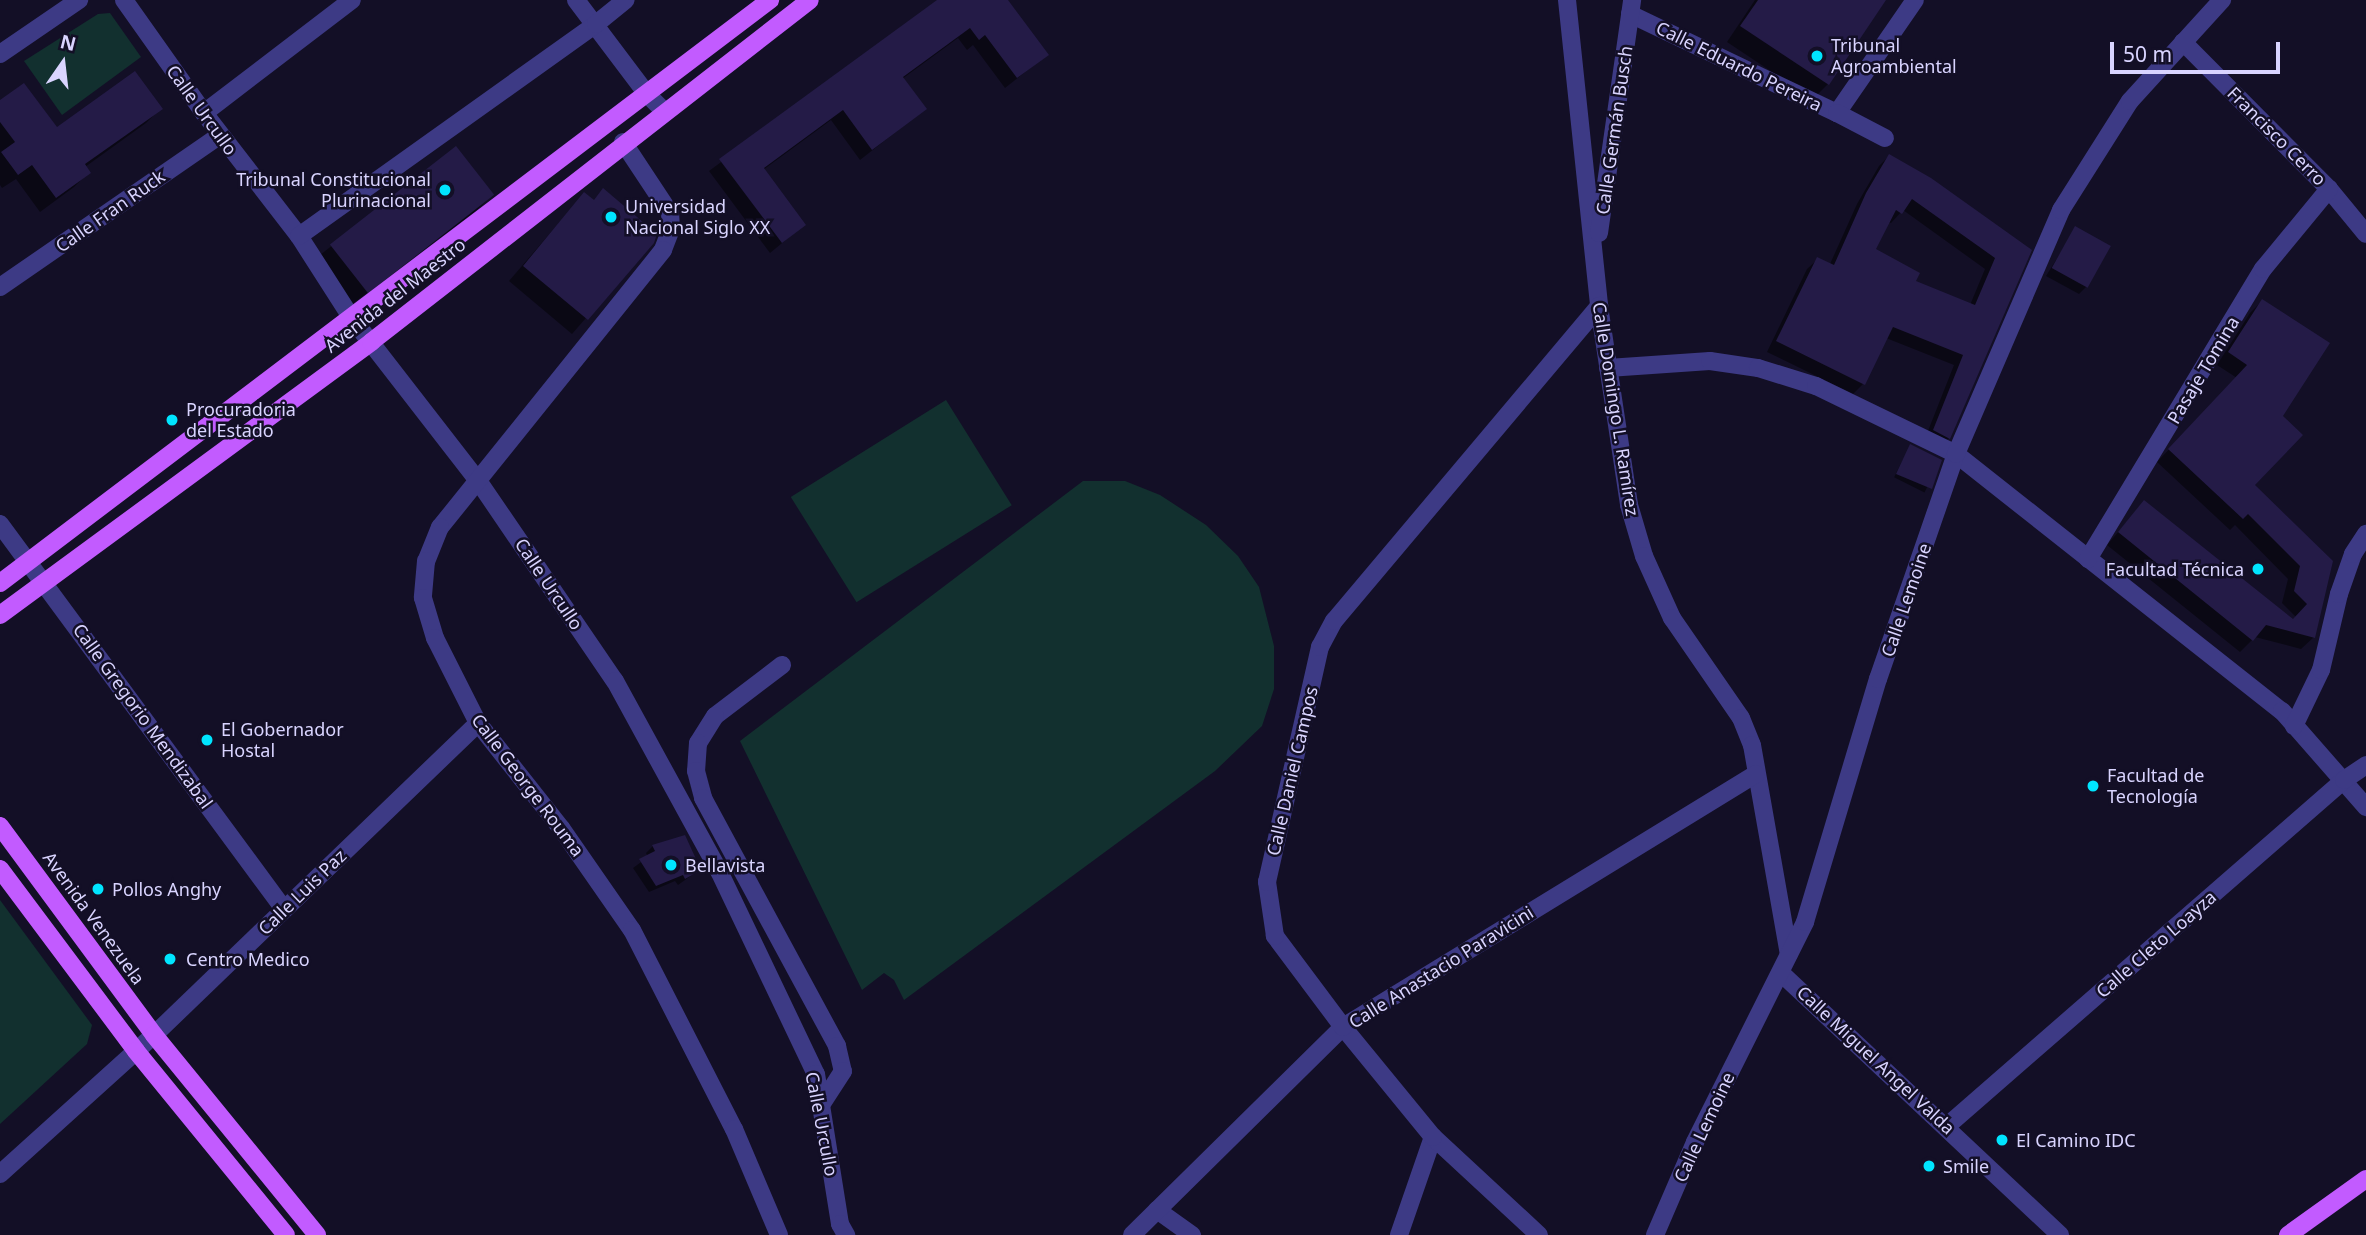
<!DOCTYPE html>
<meta charset="utf-8">
<style>
body{margin:0}
#map{position:relative;width:2366px;height:1235px;overflow:hidden;background:#130f26;font-family:"Noto Sans",sans-serif}
div>[style]{position:absolute}
.green>*{inset:0;background:#12302f;transform-origin:0 0}
.shadow>*{inset:0;background:#0007;transform-origin:0 0}
.building>*{inset:0;background:#241b47;transform-origin:0 0}
.minor>*{height:18px;margin:-9px;padding:0 9px;transform-origin:9px;border-radius:9px;background:#3d3a85}
.major>*{height:18px;margin:-9px;padding:0 9px;transform-origin:9px;border-radius:9px;background:#c25bff}
.dots>*{width:19px;height:19px;translate:-50% -50%;box-sizing:border-box;border:4px solid #130f26;border-radius:50%}
span{translate:-50% -50%;white-space:nowrap;text-align:center;line-height:1.15;-webkit-text-stroke:5px #130f26;paint-order:stroke}
.poi-label{font-size:18px;color:#d9d4ff}
.left{translate:0 -50%;text-align:left}
.right{translate:-100% -50%;text-align:right}
.street-label{font-size:18px;color:#d9d4ff}
.north{position:absolute;left:28px;top:28px;width:70px;height:70px;-webkit-text-stroke:5px #130f26;paint-order:stroke;rotate:14deg;font-size:19px;font-weight:700;line-height:28px;text-align:center;color:#d9d4ff}
.north::after{content:'';display:block;margin:auto;width:24px;height:32px;background:#d9d4ff;clip-path:polygon(50% 0,100% 100%,50% 72%,0 100%)}
.scale{position:absolute;left:2110px;top:42px;width:170px;height:32px;box-sizing:border-box;border:4px solid #d9d4ff;border-top:0;padding-left:9px;font-size:21px;line-height:24px;white-space:nowrap;color:#d9d4ff;-webkit-text-stroke:5px #130f26;paint-order:stroke}
</style>
<div id="map">
<div class="green">
<div style="clip-path:polygon(110px 13px,141px 57px,62px 115px,24px 61px,98px 14px)"></div>
<div style="left:946px;top:400px;width:124px;height:183px;rotate:58deg"></div>
<div style="clip-path:polygon(1083px 481px,1125px 481px,1160px 495px,1206px 525px,1238px 556px,1259px 587px,1274px 646px,1274px 689px,1262px 726px,1215px 771px,904px 1000px,894px 980px,884px 973px,862px 990px,740px 741px)"></div>
<div style="clip-path:polygon(0 900px,92px 1025px,87px 1044px,0 1124px)"></div>
</div>
<div class="shadow">
<div style="clip-path:polygon(940px 0,1006px 0,1047px 55px,1005px 88px,973px 45px,967px 50px,958px 38px,902px 79px,925px 109px,860px 160px,831px 120px,763px 170px,804px 225px,770px 253px,709px 171px)"></div>
<div style="clip-path:polygon(1755px 0,1883px 0,1828px 84px,1813px 99px,1727px 42px)"></div>
<div style="clip-path:polygon(0 102px,56px 130px,161px 108px,146px 123px,85px 167px,89px 172px,74px 187px,40px 212px,16px 179px,2px 188px,0 185px)"></div>
<div style="clip-path:polygon(456px 148px,492px 195px,477px 210px,351px 305px,315px 259px)"></div>
<div style="clip-path:polygon(evenodd,1889px 156px,2029px 250px,1949px 438px,1939px 448px,1924px 441px,1954px 365px,1886px 338px,1863px 384px,1853px 394px,1767px 352px,1807px 269px,1818px 259px,1830px 264px,1857px 204px,1879px 166px,1889px 156px,1903px 210px,1985px 269px,1970px 305px,1913px 282px,1874px 250px,1888px 222px,1891px 223px,1903px 210px)"></div>
<div style="clip-path:polygon(570px 210px,652px 242px,572px 334px,509px 281px)"></div>
<div style="clip-path:polygon(2076px 228px,2086px 287px,2079px 294px,2046px 276px)"></div>
<div style="clip-path:polygon(2262px 301px,2281px 417px,2253px 485px,2331px 562px,2314px 637px,2301px 649px,2255px 637px,2240px 652px,2107px 545px,2144px 502px,2292px 621px,2296px 617px,2282px 603px,2288px 579px,2235px 525px,2230px 530px,2157px 462px,2237px 378px,2217px 365px,2250px 313px)"></div>
<div style="left:1910px;top:446px;width:34px;height:35px;rotate:27deg"></div>
<div style="clip-path:polygon(653px 846px,699px 870px,678px 885px,675px 881px,649px 892px,633px 868px,648px 857px,646px 853px)"></div>
</div>
<div class="building">
<div style="clip-path:polygon(937px 0,1008px 0,1049px 55px,1017px 78px,985px 35px,979px 40px,970px 28px,903px 77px,927px 109px,872px 150px,843px 110px,764px 168px,806px 225px,782px 243px,719px 159px)"></div>
<div style="clip-path:polygon(1758px 0,1886px 0,1829px 85px,1740px 26px)"></div>
<div style="clip-path:polygon(135px 71px,163px 109px,85px 164px,91px 173px,56px 198px,32px 165px,18px 175px,1px 152px,15px 142px,0 122px,0 100px,24px 83px,57px 127px)"></div>
<div style="left:456px;top:146px;width:62px;height:160px;rotate:52deg"></div>
<div style="clip-path:polygon(evenodd,1889px 154px,1931px 178px,2032px 250px,1950px 439px,1933px 430px,1963px 355px,1893px 327px,1865px 385px,1776px 341px,1817px 257px,1834px 265px,1866px 193px,1889px 154px,1912px 199px,1995px 258px,1975px 305px,1916px 281px,1920px 273px,1876px 249px,1896px 210px,1902px 214px,1912px 199px)"></div>
<div style="clip-path:polygon(603px 188px,657px 234px,654px 243px,588px 320px,523px 266px,584px 192px,594px 200px)"></div>
<div style="left:2075px;top:226px;width:41px;height:48px;rotate:29deg"></div>
<div style="clip-path:polygon(2262px 299px,2330px 343px,2283px 416px,2303px 435px,2255px 485px,2333px 561px,2315px 638px,2266px 625px,2253px 641px,2118px 532px,2144px 500px,2293px 619px,2307px 604px,2294px 591px,2300px 566px,2248px 514px,2243px 519px,2168px 449px,2247px 365px,2228px 352px)"></div>
<div style="clip-path:polygon(1910px 444px,1942px 460px,1932px 489px,1896px 474px)"></div>
<div style="clip-path:polygon(685px 835px,701px 870px,685px 879px,683px 875px,656px 886px,639px 859px,655px 851px,652px 845px)"></div>
</div>
<div class="minor">
<div style="left:124px;top:0;width:138px;rotate:54.7deg"></div>
<div style="left:204px;top:113px;width:155px;rotate:52.3deg"></div>
<div style="left:299px;top:236px;width:96px;rotate:57.3deg"></div>
<div style="left:351px;top:317px;width:209px;rotate:52.2deg"></div>
<div style="left:479px;top:482px;width:241px;rotate:55.7deg"></div>
<div style="left:615px;top:681px;width:217px;rotate:61.3deg"></div>
<div style="left:719px;top:871px;width:225px;rotate:64.5deg"></div>
<div style="left:816px;top:1074px;width:152px;rotate:80.9deg"></div>
<div style="left:840px;top:1224px;width:13px;rotate:61deg"></div>
<div style="left:576px;top:0;width:116px;rotate:53deg"></div>
<div style="left:646px;top:93px;width:27px;rotate:45deg"></div>
<div style="left:1567px;top:0;width:308px;rotate:84deg"></div>
<div style="left:1599px;top:306px;width:201px;rotate:81.4deg"></div>
<div style="left:1629px;top:505px;width:53px;rotate:73.6deg"></div>
<div style="left:1644px;top:556px;width:68px;rotate:65.7deg"></div>
<div style="left:1672px;top:618px;width:121px;rotate:55.4deg"></div>
<div style="left:1741px;top:718px;width:29px;rotate:68deg"></div>
<div style="left:1752px;top:745px;width:212px;rotate:80deg"></div>
<div style="left:1630px;top:14px;width:229px;rotate:25.6deg"></div>
<div style="left:1837px;top:113px;width:137px;rotate:-55.4deg"></div>
<div style="left:2183px;top:42px;width:207px;rotate:45.2deg"></div>
<div style="left:2329px;top:189px;width:58px;rotate:50.6deg"></div>
<div style="left:0;top:54px;width:96px;rotate:-34.4deg"></div>
<div style="left:204px;top:113px;width:186px;rotate:-37.4deg"></div>
<div style="left:1837px;top:113px;width:54px;rotate:27.5deg"></div>
<div style="left:623px;top:142px;width:85px;rotate:56.5deg"></div>
<div style="left:670px;top:213px;width:16px;rotate:86deg"></div>
<div style="left:671px;top:229px;width:22px;rotate:111deg"></div>
<div style="left:663px;top:250px;width:356px;rotate:128.8deg"></div>
<div style="left:440px;top:527px;width:37px;rotate:112deg"></div>
<div style="left:426px;top:561px;width:37px;rotate:95deg"></div>
<div style="left:423px;top:598px;width:42px;rotate:73.3deg"></div>
<div style="left:435px;top:638px;width:95px;rotate:63.2deg"></div>
<div style="left:478px;top:723px;width:134px;rotate:51.7deg"></div>
<div style="left:561px;top:828px;width:124px;rotate:55.2deg"></div>
<div style="left:632px;top:930px;width:224px;rotate:62.9deg"></div>
<div style="left:734px;top:1129px;width:115px;rotate:67deg"></div>
<div style="left:1599px;top:233px;width:235px;rotate:-81.9deg"></div>
<div style="left:299px;top:236px;width:365px;rotate:-35.5deg"></div>
<div style="left:596px;top:24px;width:38px;rotate:-39deg"></div>
<div style="left:0;top:287px;width:267px;rotate:-34.6deg"></div>
<div style="left:1608px;top:368px;width:102px;rotate:-3.9deg"></div>
<div style="left:1710px;top:361px;width:49px;rotate:8.3deg"></div>
<div style="left:1758px;top:368px;width:61px;rotate:17.2deg"></div>
<div style="left:1816px;top:386px;width:156px;rotate:25.9deg"></div>
<div style="left:1956px;top:454px;width:415px;rotate:38.3deg"></div>
<div style="left:2282px;top:711px;width:128px;rotate:48.8deg"></div>
<div style="left:0;top:524px;width:478px;rotate:53.6deg"></div>
<div style="left:2088px;top:559px;width:339px;rotate:-58.9deg"></div>
<div style="left:2263px;top:269px;width:104px;rotate:-50.5deg"></div>
<div style="left:782px;top:665px;width:84px;rotate:142.7deg"></div>
<div style="left:715px;top:716px;width:32px;rotate:122deg"></div>
<div style="left:698px;top:743px;width:28px;rotate:94deg"></div>
<div style="left:696px;top:771px;width:28px;rotate:75deg"></div>
<div style="left:703px;top:798px;width:282px;rotate:61.6deg"></div>
<div style="left:837px;top:1046px;width:26px;rotate:77deg"></div>
<div style="left:843px;top:1071px;width:40px;rotate:122.9deg"></div>
<div style="left:2294px;top:726px;width:62px;rotate:-64.3deg"></div>
<div style="left:2321px;top:670px;width:78px;rotate:-76.7deg"></div>
<div style="left:2339px;top:594px;width:42px;rotate:-70.7deg"></div>
<div style="left:2353px;top:554px;width:24px;rotate:-57deg"></div>
<div style="left:1781px;top:973px;width:383px;rotate:43.2deg"></div>
<div style="left:1947px;top:1126px;width:527px;rotate:-41.07deg"></div>
<div style="left:2344px;top:780px;width:27px;rotate:-34deg"></div>
<div style="left:0;top:1174px;width:207px;rotate:-42.1deg"></div>
<div style="left:154px;top:1035px;width:450px;rotate:-43.9deg"></div>
<div style="left:1157px;top:1210px;width:43px;rotate:35.5deg"></div>
<div style="left:1132px;top:1235px;width:296px;rotate:-44.6deg"></div>
<div style="left:1343px;top:1027px;width:484px;rotate:-31.5deg"></div>
<div style="left:1399px;top:1235px;width:104px;rotate:-70.9deg"></div>
<div style="left:1539px;top:1235px;width:144px;rotate:-137.2deg"></div>
<div style="left:1433px;top:1137px;width:142px;rotate:-129.3deg"></div>
<div style="left:1343px;top:1027px;width:114px;rotate:-126.8deg"></div>
<div style="left:1275px;top:936px;width:55px;rotate:-98.4deg"></div>
<div style="left:1267px;top:882px;width:241px;rotate:-77.3deg"></div>
<div style="left:1320px;top:647px;width:30px;rotate:-62deg"></div>
<div style="left:1334px;top:621px;width:412px;rotate:-49.9deg"></div>
<div style="left:1655px;top:1235px;width:101px;rotate:-66.7deg"></div>
<div style="left:1695px;top:1142px;width:246px;rotate:-63.4deg"></div>
<div style="left:1805px;top:922px;width:254px;rotate:-73.3deg"></div>
<div style="left:1878px;top:679px;width:238px;rotate:-70.9deg"></div>
<div style="left:1956px;top:454px;width:266px;rotate:-66.7deg"></div>
<div style="left:2061px;top:210px;width:129px;rotate:-57.7deg"></div>
<div style="left:2130px;top:101px;width:137px;rotate:-47.7deg"></div>
</div>
<div class="major">
<div style="left:0;top:583px;width:966px;rotate:-37.13deg"></div>
<div style="left:0;top:615px;width:461px;rotate:-36.3deg"></div>
<div style="left:371px;top:342px;width:556px;rotate:-37.92deg"></div>
<div style="left:0;top:826px;width:260px;rotate:53.6deg"></div>
<div style="left:154px;top:1035px;width:258px;rotate:50.8deg"></div>
<div style="left:0;top:869px;width:227px;rotate:53.2deg"></div>
<div style="left:136px;top:1051px;width:237px;rotate:50.8deg"></div>
<div style="left:2288px;top:1235px;width:96px;rotate:-35.7deg"></div>
</div>
<div class="dots">
<div style="left:1817px;top:56px;background:#00e5ff"></div>
<div style="left:445px;top:190px;background:#00e5ff"></div>
<div style="left:611px;top:217px;background:#00e5ff"></div>
<div style="left:172px;top:420px;background:#00e5ff"></div>
<div style="left:2258px;top:569px;background:#00e5ff"></div>
<div style="left:207px;top:740px;background:#00e5ff"></div>
<div style="left:2093px;top:786px;background:#00e5ff"></div>
<div style="left:671px;top:865px;background:#00e5ff"></div>
<div style="left:98px;top:889px;background:#00e5ff"></div>
<div style="left:170px;top:959px;background:#00e5ff"></div>
<div style="left:2002px;top:1140px;background:#00e5ff"></div>
<div style="left:1929px;top:1166px;background:#00e5ff"></div>
</div>
<div class="poi-label">
<span class="left" style="left:1831px;top:56px">Tribunal<br>Agroambiental</span>
<span class="right" style="left:431px;top:190px">Tribunal Constitucional<br>Plurinacional</span>
<span class="left" style="left:625px;top:217px">Universidad<br>Nacional Siglo XX</span>
<span class="left" style="left:186px;top:420px">Procuradoria<br>del Estado</span>
<span class="right" style="left:2244px;top:569px">Facultad Técnica</span>
<span class="left" style="left:221px;top:740px">El Gobernador<br>Hostal</span>
<span class="left" style="left:2107px;top:786px">Facultad de<br>Tecnología</span>
<span class="left" style="left:685px;top:865px">Bellavista</span>
<span class="left" style="left:112px;top:889px">Pollos Anghy</span>
<span class="left" style="left:186px;top:959px">Centro Medico</span>
<span class="left" style="left:2016px;top:1140px">El Camino IDC</span>
<span class="left" style="left:1943px;top:1166px">Smile</span>
</div>
<div class="street-label">
<span style="left:1739px;top:66px;rotate:26deg">Calle Eduardo Pereira</span>
<span style="left:202px;top:110px;rotate:54deg">Calle Urcullo</span>
<span style="left:1614px;top:130px;rotate:-82deg">Calle Germán Busch</span>
<span style="left:2277px;top:136px;rotate:45deg">Francisco Cerro</span>
<span style="left:110px;top:211px;rotate:-35deg">Calle Fran Ruck</span>
<span style="left:395px;top:295px;rotate:-38deg">Avenida del Maestro</span>
<span style="left:2203px;top:370px;rotate:-59deg">Pasaje Tomina</span>
<span style="left:1616px;top:409px;rotate:81deg">Calle Domingo L. Ramírez</span>
<span style="left:549px;top:584px;rotate:56deg">Calle Urcullo</span>
<span style="left:1906px;top:600px;rotate:-71deg">Calle Lemoine</span>
<span style="left:143px;top:716px;rotate:54deg">Calle Gregorio Mendizabal</span>
<span style="left:1292px;top:771px;rotate:-77deg">Calle Daniel Campos</span>
<span style="left:528px;top:785px;rotate:53deg">Calle George Rouma</span>
<span style="left:302px;top:892px;rotate:-44deg">Calle Luis Paz</span>
<span style="left:94px;top:918px;rotate:54deg">Avenida Venezuela</span>
<span style="left:2156px;top:944px;rotate:-41deg">Calle Cleto Loayza</span>
<span style="left:1441px;top:967px;rotate:-32deg">Calle Anastacio Paravicini</span>
<span style="left:1876px;top:1060px;rotate:43deg">Calle Miguel Angel Valda</span>
<span style="left:822px;top:1124px;rotate:79deg">Calle Urcullo</span>
<span style="left:1704px;top:1127px;rotate:-65deg">Calle Lemoine</span>
</div>
<div class="north">N</div>
<div class="scale">50 m</div>
</div>
